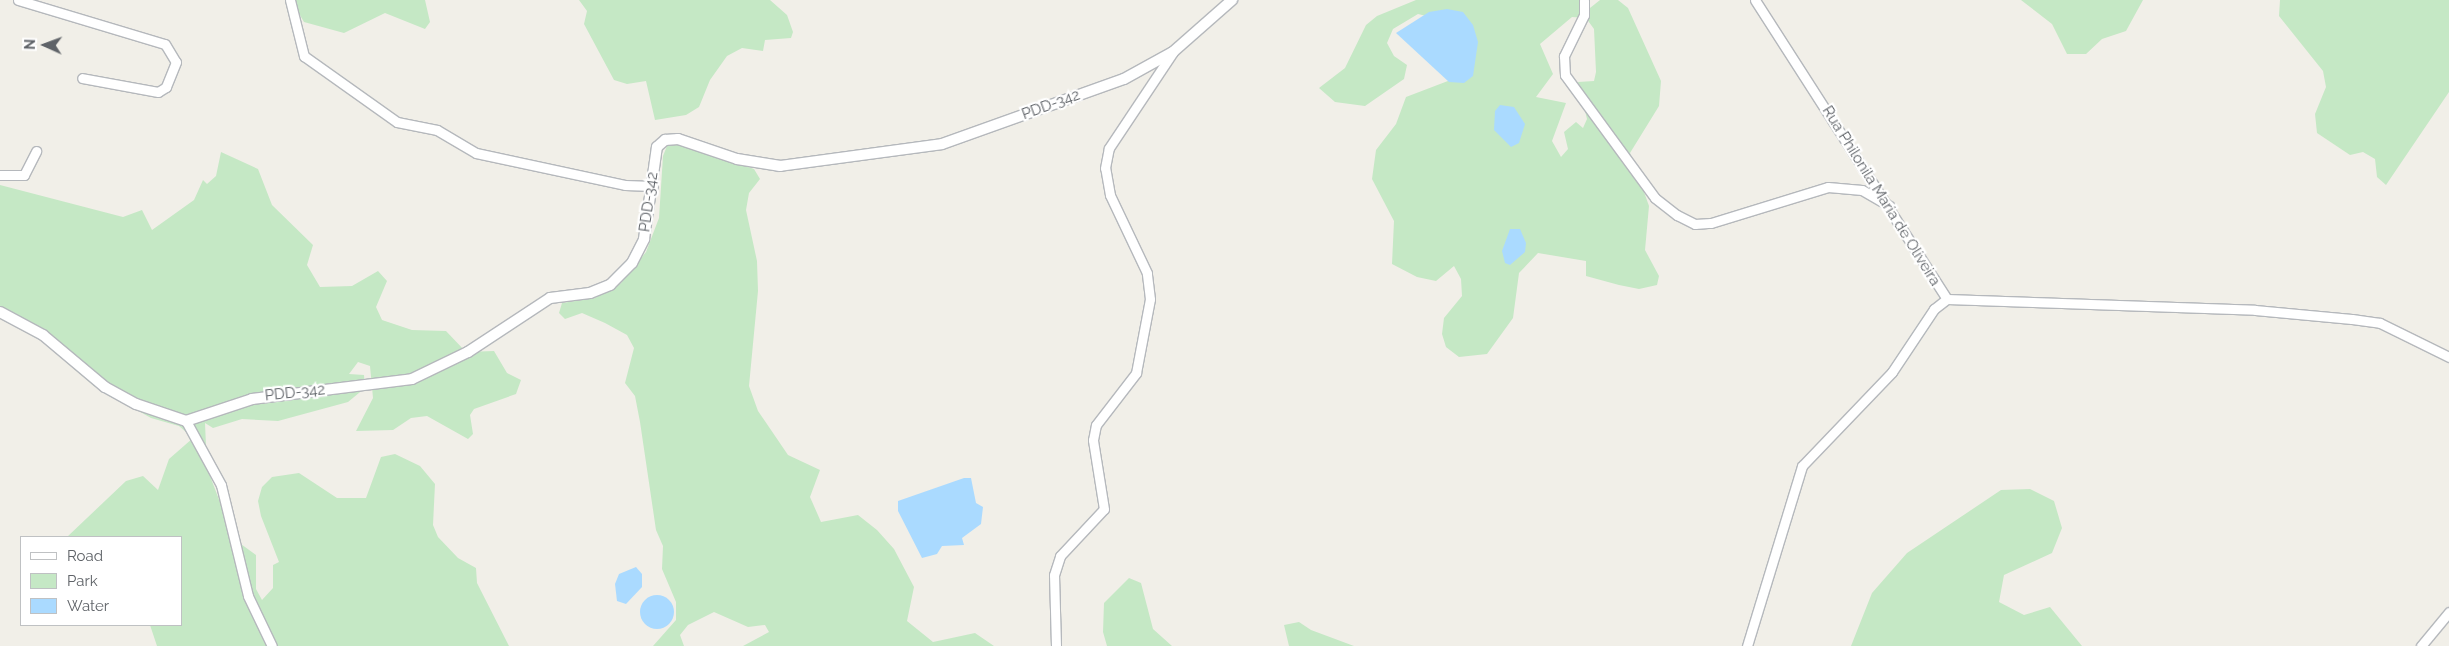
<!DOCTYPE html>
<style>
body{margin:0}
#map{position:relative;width:2449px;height:646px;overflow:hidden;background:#f1efe8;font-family:Raleway,sans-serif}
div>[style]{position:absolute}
.green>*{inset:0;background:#c5e8c5}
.water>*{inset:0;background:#aadaff}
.round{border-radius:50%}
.roads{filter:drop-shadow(1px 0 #b5b8bc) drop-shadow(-1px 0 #b5b8bc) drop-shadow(0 1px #b5b8bc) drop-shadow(0 -1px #b5b8bc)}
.minor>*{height:9px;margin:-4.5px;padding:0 4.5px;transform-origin:4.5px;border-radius:4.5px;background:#fff}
.tertiary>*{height:10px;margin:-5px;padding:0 5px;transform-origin:5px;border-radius:5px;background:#fff}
span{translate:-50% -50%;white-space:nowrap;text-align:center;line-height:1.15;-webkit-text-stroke:4.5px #fff;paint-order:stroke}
.street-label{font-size:15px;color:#5f6368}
.legend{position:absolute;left:20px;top:536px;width:162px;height:90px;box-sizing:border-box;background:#fff;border:1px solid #bfc1c3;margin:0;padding:6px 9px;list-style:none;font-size:15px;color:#5f6368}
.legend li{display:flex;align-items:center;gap:10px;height:25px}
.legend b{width:25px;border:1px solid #bfc1c3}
.north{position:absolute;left:20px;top:20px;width:50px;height:50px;-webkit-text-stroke:4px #fff;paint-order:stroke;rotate:272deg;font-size:14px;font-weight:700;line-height:20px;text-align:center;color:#5f6368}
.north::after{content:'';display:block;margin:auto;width:18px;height:22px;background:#5f6368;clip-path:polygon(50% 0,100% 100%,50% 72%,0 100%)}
</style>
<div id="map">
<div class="green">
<div style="clip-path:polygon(291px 0,425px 0,430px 22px,425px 29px,385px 13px,344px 33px,304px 22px)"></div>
<div style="clip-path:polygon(579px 0,770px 0,787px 15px,793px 32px,791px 38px,765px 40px,763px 51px,742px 48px,727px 56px,710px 80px,699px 107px,686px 115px,655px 120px,646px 81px,627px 84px,614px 80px,584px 24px,587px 11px)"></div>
<div style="clip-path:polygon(evenodd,1416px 0,1584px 0,1590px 8px,1600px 0,1618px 0,1628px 8px,1661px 81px,1659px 106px,1630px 153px,1649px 206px,1645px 250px,1659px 276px,1657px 285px,1639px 289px,1619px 285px,1586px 276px,1586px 261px,1538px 253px,1519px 273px,1513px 318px,1487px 354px,1459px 357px,1446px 347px,1442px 334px,1444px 318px,1462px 296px,1461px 279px,1454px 266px,1436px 281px,1417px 277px,1392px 264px,1394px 221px,1372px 179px,1376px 150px,1396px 124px,1406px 97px,1461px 76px,1447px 21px,1418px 14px,1393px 29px,1387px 43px,1394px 56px,1407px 65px,1404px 79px,1365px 106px,1335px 102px,1319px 88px,1345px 68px,1366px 25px,1377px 16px,1416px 0,1572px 17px,1586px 18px,1594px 29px,1596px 72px,1594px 81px,1578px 82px,1587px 119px,1583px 128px,1576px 122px,1564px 132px,1568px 149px,1561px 157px,1552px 141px,1566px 103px,1536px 97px,1553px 74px,1540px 44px,1572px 17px)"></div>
<div style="clip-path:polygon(2021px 0,2143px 0,2126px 31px,2102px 39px,2086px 54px,2067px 54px,2052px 24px)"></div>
<div style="clip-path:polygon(2280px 0,2449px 0,2449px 92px,2386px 185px,2377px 177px,2375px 159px,2363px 152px,2350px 155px,2317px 133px,2315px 114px,2326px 87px,2323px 71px,2279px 16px)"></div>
<div style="clip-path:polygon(681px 144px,754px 169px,760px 179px,749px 193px,746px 210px,757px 261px,758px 291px,749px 386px,758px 411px,788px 455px,820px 470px,810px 497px,821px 522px,858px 515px,877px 530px,894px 549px,914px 587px,907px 621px,933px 642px,975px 633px,994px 646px,743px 646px,769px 632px,765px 625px,748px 627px,714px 612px,688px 625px,680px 635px,684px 646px,653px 646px,676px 620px,676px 602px,662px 569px,663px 546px,656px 530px,640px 422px,635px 396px,625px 383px,634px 348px,627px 335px,605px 323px,582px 313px,565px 319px,559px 313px,562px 303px,595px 298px,621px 283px,646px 252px,659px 218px,663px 156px,667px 146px)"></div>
<div style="clip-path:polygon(221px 152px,258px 169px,272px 205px,313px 245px,307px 265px,320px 287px,352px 286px,378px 271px,387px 281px,376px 307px,382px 320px,412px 330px,446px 331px,466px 352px,494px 351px,507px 373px,521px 380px,516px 394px,474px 409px,470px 415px,473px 434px,468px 439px,427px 416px,411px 418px,393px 430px,356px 431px,373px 398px,370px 366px,358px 362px,349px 374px,364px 375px,365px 388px,348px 402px,278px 421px,242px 419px,213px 428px,205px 423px,207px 468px,234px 539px,256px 555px,256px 589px,262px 600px,273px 588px,273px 565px,279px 562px,261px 516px,258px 501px,262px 487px,272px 477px,299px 473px,337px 498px,366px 498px,381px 457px,395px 454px,420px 466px,435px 484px,433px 525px,438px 537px,458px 558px,476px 568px,477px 583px,509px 646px,157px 646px,150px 625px,181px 625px,181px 537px,67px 537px,126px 481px,143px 476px,158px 490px,169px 459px,193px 438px,179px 426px,151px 418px,94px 386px,30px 331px,0 313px,0 185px,123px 217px,142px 210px,152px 230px,194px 200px,203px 180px,207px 184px,216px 176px)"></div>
<div style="clip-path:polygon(2030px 489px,2054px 501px,2062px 528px,2052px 553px,2004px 575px,1999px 602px,2024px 615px,2050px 607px,2082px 646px,1851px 646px,1872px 593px,1907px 553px,2001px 490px)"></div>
<div style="clip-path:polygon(1129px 578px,1141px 583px,1153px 629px,1172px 646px,1107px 646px,1103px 632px,1104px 603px)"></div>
<div style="clip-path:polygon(1299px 622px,1311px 630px,1354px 646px,1289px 646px,1284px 625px)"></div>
</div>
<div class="water">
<div style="clip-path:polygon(1447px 9px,1463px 12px,1473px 25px,1478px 42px,1473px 76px,1464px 83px,1449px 82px,1396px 33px,1429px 12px)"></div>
<div style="clip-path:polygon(1500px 105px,1514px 107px,1525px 124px,1519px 143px,1511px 147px,1494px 130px,1495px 111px)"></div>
<div style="clip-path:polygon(1510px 229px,1520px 229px,1526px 243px,1525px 252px,1510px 265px,1505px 263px,1502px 251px)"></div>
<div style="clip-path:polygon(964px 478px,971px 478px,976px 503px,983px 507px,981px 524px,962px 538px,964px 545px,942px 546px,937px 554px,922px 558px,898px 511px,898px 501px)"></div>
<div style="clip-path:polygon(636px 567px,642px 574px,642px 587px,626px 604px,617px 601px,615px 584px,619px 574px)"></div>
<div class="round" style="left:640px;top:595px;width:34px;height:34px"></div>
</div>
<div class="roads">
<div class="minor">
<div style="left:18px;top:0;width:153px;rotate:16.7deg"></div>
<div style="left:165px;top:44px;width:21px;rotate:59deg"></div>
<div style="left:176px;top:62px;width:27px;rotate:112deg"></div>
<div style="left:166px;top:87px;width:9px;rotate:148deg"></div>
<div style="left:158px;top:92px;width:77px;rotate:-169.6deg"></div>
<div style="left:290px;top:0;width:58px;rotate:76deg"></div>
<div style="left:304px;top:56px;width:114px;rotate:35.4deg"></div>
<div style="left:397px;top:122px;width:41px;rotate:11.3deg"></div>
<div style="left:437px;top:130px;width:45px;rotate:30.5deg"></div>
<div style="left:476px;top:153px;width:152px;rotate:12.1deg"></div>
<div style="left:625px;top:185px;width:28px;rotate:2deg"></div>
<div style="left:1584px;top:0;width:15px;rotate:90deg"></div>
<div style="left:1584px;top:15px;width:46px;rotate:116deg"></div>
<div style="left:1564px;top:56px;width:19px;rotate:87deg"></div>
<div style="left:1565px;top:75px;width:152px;rotate:53.8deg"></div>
<div style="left:1655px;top:198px;width:28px;rotate:38deg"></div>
<div style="left:1677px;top:215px;width:20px;rotate:27deg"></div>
<div style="left:1695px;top:224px;width:16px;rotate:-4deg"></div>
<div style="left:1711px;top:223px;width:122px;rotate:-17.1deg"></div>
<div style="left:1828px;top:187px;width:34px;rotate:5deg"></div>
<div style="left:1862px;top:190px;width:32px;rotate:30deg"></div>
<div style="left:1755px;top:0;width:355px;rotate:57.3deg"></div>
<div style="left:0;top:175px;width:24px"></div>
<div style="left:24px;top:175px;width:27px;rotate:-63deg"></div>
<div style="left:1947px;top:299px;width:308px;rotate:2deg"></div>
<div style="left:2255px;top:310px;width:97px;rotate:5.3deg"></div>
<div style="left:2352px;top:319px;width:28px;rotate:8deg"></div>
<div style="left:2380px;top:323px;width:77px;rotate:26.2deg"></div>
<div style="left:186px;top:421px;width:73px;rotate:61.3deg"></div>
<div style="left:221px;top:485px;width:114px;rotate:76.3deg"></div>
<div style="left:248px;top:596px;width:55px;rotate:64.4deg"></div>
<div style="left:1056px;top:646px;width:71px;rotate:-91.6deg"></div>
<div style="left:1054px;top:575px;width:20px;rotate:-72deg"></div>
<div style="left:1060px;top:556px;width:64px;rotate:-46.9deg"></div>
<div style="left:1104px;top:509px;width:70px;rotate:-99.1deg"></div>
<div style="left:1093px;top:440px;width:15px;rotate:-79deg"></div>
<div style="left:1096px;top:425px;width:66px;rotate:-52.4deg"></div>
<div style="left:1136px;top:373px;width:75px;rotate:-79.3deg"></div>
<div style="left:1150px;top:299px;width:26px;rotate:-97deg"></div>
<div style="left:1147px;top:273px;width:86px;rotate:-115.4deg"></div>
<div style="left:1110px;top:195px;width:27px;rotate:-100deg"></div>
<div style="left:1105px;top:168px;width:20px;rotate:-79deg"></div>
<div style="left:1109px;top:148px;width:115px;rotate:-56.3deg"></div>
<div style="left:1747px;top:646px;width:188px;rotate:-73deg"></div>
<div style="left:1802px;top:466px;width:130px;rotate:-46.2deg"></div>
<div style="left:1892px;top:372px;width:76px;rotate:-56.3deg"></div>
<div style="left:1934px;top:309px;width:16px;rotate:-38deg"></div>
<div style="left:2421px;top:646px;width:44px;rotate:-50.5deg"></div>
</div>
<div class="tertiary">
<div style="left:0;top:312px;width:49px;rotate:28.1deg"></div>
<div style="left:43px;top:335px;width:81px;rotate:40deg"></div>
<div style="left:105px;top:387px;width:35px;rotate:29deg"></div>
<div style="left:136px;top:404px;width:53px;rotate:18.8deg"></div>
<div style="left:186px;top:421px;width:70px;rotate:-18.4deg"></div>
<div style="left:252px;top:399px;width:161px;rotate:-7.1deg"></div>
<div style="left:412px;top:379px;width:62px;rotate:-25.7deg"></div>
<div style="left:468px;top:352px;width:98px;rotate:-33.4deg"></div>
<div style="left:550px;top:298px;width:40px;rotate:-7.1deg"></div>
<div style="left:590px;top:293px;width:22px;rotate:-22deg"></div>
<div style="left:610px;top:285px;width:31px;rotate:-45deg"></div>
<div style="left:632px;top:263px;width:27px;rotate:-63deg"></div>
<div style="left:644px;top:239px;width:93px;rotate:-82deg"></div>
<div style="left:657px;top:147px;width:11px;rotate:-41deg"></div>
<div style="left:665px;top:140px;width:13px;rotate:-4deg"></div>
<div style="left:678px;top:139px;width:62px;rotate:18.7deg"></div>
<div style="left:737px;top:159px;width:44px;rotate:9.2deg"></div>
<div style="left:780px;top:166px;width:163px;rotate:-7.7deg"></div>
<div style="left:942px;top:144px;width:193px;rotate:-19.7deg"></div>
<div style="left:1124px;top:79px;width:56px;rotate:-28.9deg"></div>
<div style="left:1173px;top:52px;width:79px;rotate:-41.4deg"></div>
</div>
</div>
<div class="street-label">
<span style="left:1051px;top:105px;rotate:-20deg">PDD-342</span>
<span style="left:1881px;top:196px;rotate:58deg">Rua Philonila Maria de Oliveira</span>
<span style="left:649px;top:202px;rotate:-82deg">PDD-342</span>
<span style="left:295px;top:393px;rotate:-6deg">PDD-342</span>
</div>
<ul class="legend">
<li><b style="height:6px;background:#fff"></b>Road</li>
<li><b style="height:14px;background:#c5e8c5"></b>Park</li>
<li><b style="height:14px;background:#aadaff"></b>Water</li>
</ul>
<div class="north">N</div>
</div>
